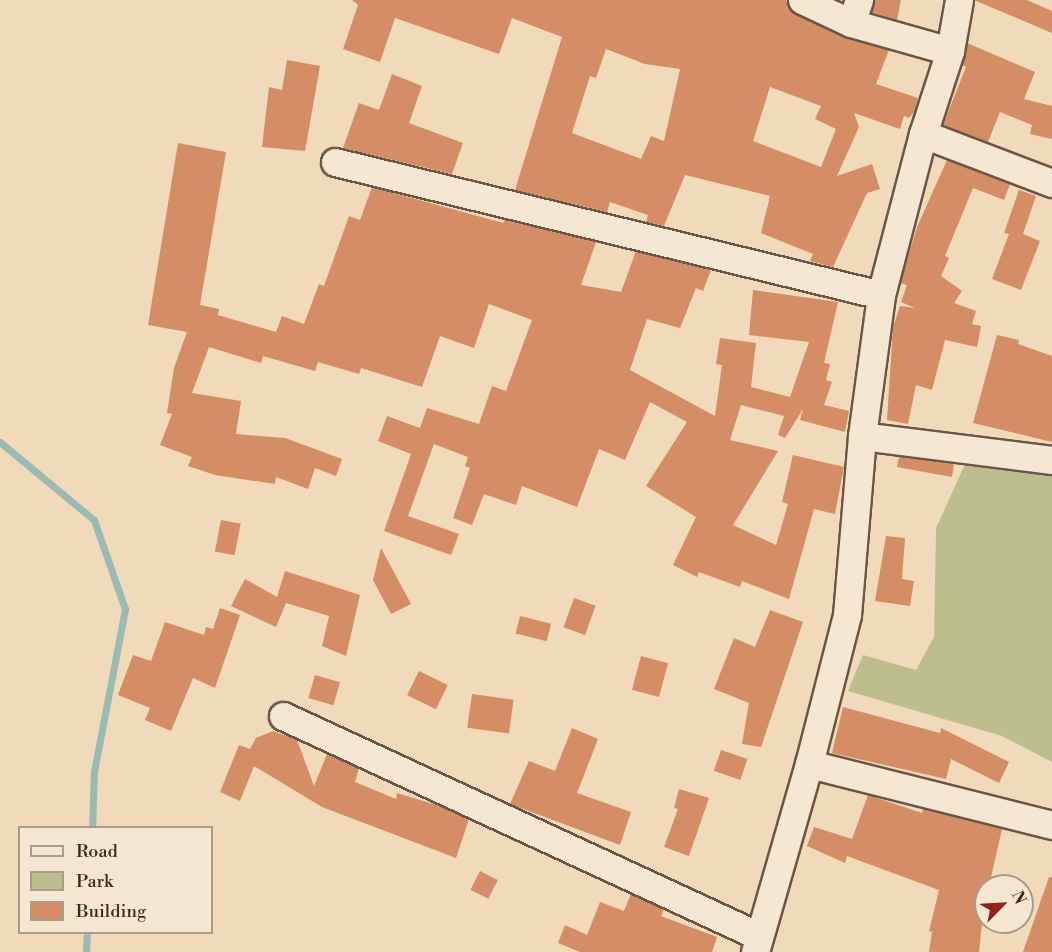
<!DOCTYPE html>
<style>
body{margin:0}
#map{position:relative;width:1052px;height:952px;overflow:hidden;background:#f0daba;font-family:"Libre Bodoni",serif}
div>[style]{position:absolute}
.green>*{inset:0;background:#bdbe8d}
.stream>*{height:7px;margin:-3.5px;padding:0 3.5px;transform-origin:3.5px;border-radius:3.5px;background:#9bbab4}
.building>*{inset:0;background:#d48d65;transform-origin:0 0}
.roads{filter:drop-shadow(2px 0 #6a5547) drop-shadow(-2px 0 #6a5547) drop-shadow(0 2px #6a5547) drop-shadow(0 -2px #6a5547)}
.street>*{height:27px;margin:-13.5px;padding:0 13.5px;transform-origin:13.5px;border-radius:13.5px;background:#f5e7d2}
span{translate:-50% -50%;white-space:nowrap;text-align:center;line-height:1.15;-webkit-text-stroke:6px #f5e7d2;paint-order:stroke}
.legend{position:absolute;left:18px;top:826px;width:195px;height:108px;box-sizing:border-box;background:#f5e7d2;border:2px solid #ac9b8b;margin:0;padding:8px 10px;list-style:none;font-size:18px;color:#3e2921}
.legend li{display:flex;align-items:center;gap:12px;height:30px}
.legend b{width:30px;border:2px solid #ac9b8b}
.north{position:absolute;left:974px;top:874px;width:60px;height:60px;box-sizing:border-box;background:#f5e7d2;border:2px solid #ac9b8b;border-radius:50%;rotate:66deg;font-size:16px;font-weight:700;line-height:24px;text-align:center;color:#3e2921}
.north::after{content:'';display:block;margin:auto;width:21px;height:27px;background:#8f2418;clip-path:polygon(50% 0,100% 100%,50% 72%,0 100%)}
</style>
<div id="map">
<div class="green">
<div style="clip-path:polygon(966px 462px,1052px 475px,1052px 762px,1002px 736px,848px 691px,863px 655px,916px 670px,934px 637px,936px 528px)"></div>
</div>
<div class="stream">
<div style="left:0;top:442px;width:122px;rotate:39.7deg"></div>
<div style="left:94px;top:520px;width:94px;rotate:70.8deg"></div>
<div style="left:125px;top:609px;width:166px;rotate:100.8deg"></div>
<div style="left:94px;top:772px;width:56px;rotate:92deg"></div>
<div style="left:86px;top:952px;width:20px;rotate:-87deg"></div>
</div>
<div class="building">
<div style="clip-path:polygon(evenodd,352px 0,786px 0,795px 14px,844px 37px,889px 50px,876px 84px,918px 98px,914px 112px,909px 118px,904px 116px,900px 129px,854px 113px,859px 127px,837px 176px,872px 164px,880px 189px,867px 193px,833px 267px,810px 261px,813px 254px,761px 233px,770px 196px,685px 175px,664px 226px,646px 222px,648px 215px,610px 202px,607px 212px,515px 190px,562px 37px,512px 18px,499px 54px,395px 18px,380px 62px,343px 49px,358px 5px,352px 0,606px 49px,645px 64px,680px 69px,664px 141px,651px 136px,641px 159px,572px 133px,590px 76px,596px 78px,606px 49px,352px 0,770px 87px,821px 106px,815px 119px,836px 129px,821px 167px,753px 141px,770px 87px)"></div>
<div style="clip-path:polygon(874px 0,901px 0,897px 20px,871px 12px)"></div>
<div style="clip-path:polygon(974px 0,1027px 0,1052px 11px,1052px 33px)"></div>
<div style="clip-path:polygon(967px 43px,1035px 72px,1024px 99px,1052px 106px,1052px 139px,1030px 134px,1032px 125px,1000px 112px,988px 142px,943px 125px,966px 67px,962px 65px)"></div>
<div style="clip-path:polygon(287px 60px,320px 66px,305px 151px,262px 147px,269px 87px,282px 90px)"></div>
<div style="clip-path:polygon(392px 74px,422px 86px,409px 123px,463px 143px,452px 174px,343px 148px,359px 103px,379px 110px)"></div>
<div style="clip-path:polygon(178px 143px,226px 152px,200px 305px,219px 309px,218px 315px,276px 332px,282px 316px,304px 324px,319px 284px,324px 286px,349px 216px,360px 220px,372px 187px,503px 223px,505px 220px,596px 242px,581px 285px,621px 292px,636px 251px,711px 270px,703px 291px,696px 288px,680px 328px,647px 319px,630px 370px,715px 416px,722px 365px,716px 364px,720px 338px,756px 343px,751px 387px,790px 397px,809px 342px,749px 335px,753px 290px,838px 302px,824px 363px,830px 364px,826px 380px,832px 382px,824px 405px,849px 411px,845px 432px,800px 420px,803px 409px,785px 438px,778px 435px,784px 416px,741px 405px,730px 440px,778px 451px,733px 525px,776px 545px,788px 504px,782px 502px,793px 455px,844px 467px,835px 514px,814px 509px,789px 599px,742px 581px,740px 587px,699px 572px,697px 577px,673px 565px,696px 517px,646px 486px,687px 422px,650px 402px,625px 460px,599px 449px,577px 507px,522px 486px,516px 505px,484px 494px,472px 525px,453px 518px,470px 468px,465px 466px,468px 457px,434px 444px,408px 516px,459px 534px,451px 555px,384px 531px,411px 454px,378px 441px,387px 416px,420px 428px,427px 408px,479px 424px,492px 386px,506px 391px,532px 320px,489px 304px,474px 348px,440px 336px,422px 387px,361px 368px,359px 374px,318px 362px,315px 371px,263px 356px,261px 363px,209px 347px,192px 393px,241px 401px,236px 434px,285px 438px,342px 459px,336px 476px,315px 468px,308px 489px,276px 477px,275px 484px,215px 475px,188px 466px,192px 457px,160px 445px,172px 414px,167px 413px,174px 368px,187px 332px,148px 325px)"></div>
<div style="clip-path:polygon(947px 160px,1010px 184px,1004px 200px,973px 188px,945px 256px,949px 258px,941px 276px,962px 291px,954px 303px,976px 311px,972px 324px,981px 326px,977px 347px,945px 340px,932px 390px,916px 385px,908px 424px,887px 420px,893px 327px,900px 306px,915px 308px,901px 302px,907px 285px,900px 283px,917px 227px)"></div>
<div style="clip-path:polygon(1019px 190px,1036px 196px,1023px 234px,1040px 241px,1021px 290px,992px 279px,1009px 234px,1004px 233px)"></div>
<div style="clip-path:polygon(997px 335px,1019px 340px,1018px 344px,1052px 356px,1052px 442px,973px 423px)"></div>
<div style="clip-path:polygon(899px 457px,954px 463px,952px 477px,897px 467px)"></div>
<div style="left:221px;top:520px;width:20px;height:32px;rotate:11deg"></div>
<div style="clip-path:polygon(886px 536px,905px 538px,902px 579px,914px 581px,910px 606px,875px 601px)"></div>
<div style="clip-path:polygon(381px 548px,411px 604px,391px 614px,373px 580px)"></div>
<div style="clip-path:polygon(285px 571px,360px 595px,346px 656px,322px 646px,329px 616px,286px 603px,276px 627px,231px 606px,245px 579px,277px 597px)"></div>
<div style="left:574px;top:598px;width:23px;height:31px;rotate:20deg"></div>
<div style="clip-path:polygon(220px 608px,240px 615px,215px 688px,193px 678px,171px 731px,145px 720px,150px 708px,118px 695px,133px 655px,151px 661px,165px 622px,204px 635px,206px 627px,213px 629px)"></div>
<div style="clip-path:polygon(770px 610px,803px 622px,761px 747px,742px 744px,749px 703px,714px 689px,734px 638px,755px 647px)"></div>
<div style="left:520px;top:616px;width:32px;height:18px;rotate:14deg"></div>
<div style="left:641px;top:656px;width:28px;height:35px;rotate:15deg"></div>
<div style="left:419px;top:671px;width:32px;height:27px;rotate:26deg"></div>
<div style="left:315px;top:675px;width:26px;height:24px;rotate:16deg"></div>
<div style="left:472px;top:694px;width:42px;height:34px;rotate:8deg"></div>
<div style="clip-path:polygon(843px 707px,940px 733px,941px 728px,1009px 762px,999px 783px,951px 759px,946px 779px,832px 753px)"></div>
<div style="clip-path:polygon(572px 728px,598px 739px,577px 793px,631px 812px,620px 845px,510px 804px,529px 761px,555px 771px)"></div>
<div style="clip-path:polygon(273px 731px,297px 740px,314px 786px,327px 754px,359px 768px,355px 782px,396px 799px,397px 793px,440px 806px,469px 819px,456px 858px,322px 807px,254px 766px,240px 801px,220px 792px,239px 745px,250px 749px,256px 738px)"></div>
<div style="left:721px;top:750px;width:28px;height:22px;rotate:19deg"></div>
<div style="clip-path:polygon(679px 789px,709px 798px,689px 856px,664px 847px,678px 809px,674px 808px)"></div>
<div style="clip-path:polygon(868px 795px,922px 813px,923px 809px,1002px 829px,989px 886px,986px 886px,979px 952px,929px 952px,932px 932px,929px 931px,939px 890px,847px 856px,845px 863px,807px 846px,814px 827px,852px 839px)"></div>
<div style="left:480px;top:871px;width:20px;height:21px;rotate:27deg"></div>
<div style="clip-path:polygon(1049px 877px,1052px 877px,1052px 952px,1023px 952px)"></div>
<div style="clip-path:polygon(631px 894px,664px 909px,661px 916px,717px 937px,712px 952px,580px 952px,558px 943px,565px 925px,587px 935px,600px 902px,624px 911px)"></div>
</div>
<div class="roads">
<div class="street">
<div style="left:802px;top:0;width:54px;rotate:25.1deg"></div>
<div style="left:859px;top:0;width:24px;rotate:109deg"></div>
<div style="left:851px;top:23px;width:103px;rotate:15.8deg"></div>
<div style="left:923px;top:134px;width:138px;rotate:20.8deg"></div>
<div style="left:335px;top:162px;width:562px;rotate:13.69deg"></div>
<div style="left:862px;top:436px;width:192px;rotate:7.2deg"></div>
<div style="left:283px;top:716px;width:524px;rotate:24.81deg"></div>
<div style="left:809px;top:764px;width:251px;rotate:14.1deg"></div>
<div style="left:755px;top:952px;width:196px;rotate:-74deg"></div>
<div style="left:809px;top:764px;width:154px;rotate:-75.7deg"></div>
<div style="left:847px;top:615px;width:180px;rotate:-85.2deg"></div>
<div style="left:862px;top:436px;width:142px;rotate:-82.3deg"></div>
<div style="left:881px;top:295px;width:166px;rotate:-75.4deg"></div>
<div style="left:923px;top:134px;width:87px;rotate:-72deg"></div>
<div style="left:950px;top:51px;width:52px;rotate:-80deg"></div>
</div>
</div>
<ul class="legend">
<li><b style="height:8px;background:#f5e7d2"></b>Road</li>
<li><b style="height:16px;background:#bdbe8d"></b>Park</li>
<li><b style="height:16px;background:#d48d65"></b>Building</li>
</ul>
<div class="north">N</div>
</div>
